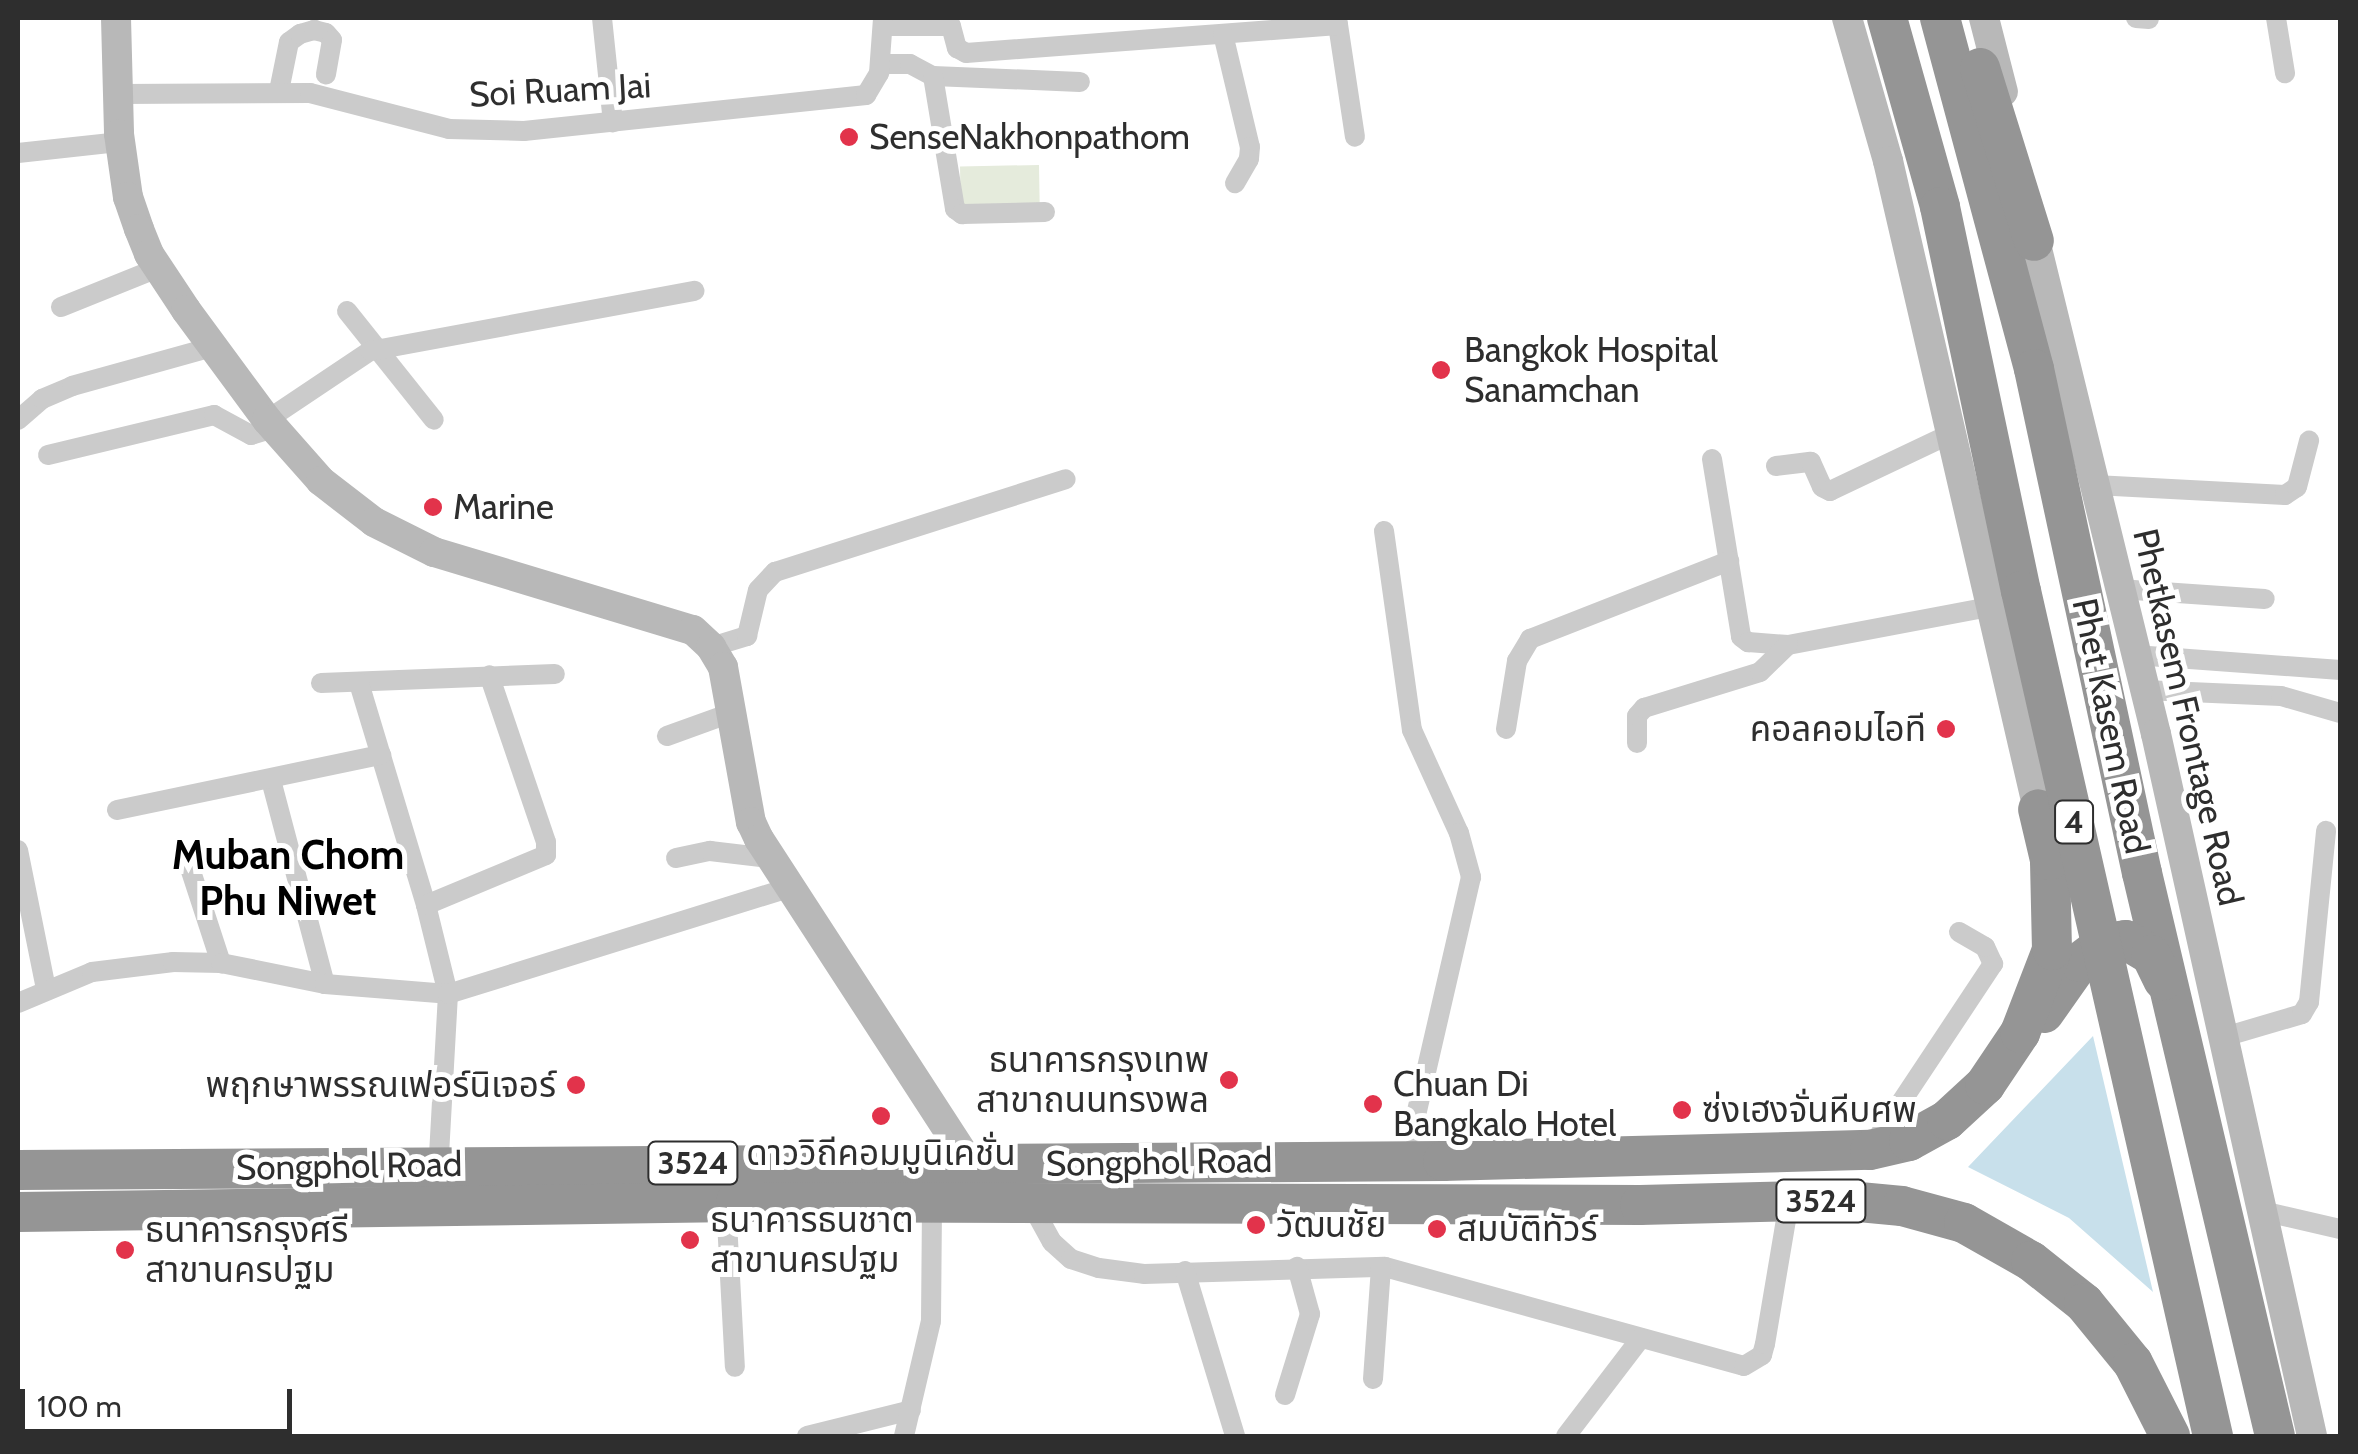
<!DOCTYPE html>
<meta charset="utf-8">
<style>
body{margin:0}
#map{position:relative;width:2358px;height:1454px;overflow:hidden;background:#fff;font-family:Cabin,"Noto Sans Thai",sans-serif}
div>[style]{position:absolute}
.green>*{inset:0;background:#e5ebdc;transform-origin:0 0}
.water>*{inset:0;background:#c8e0eb}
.street>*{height:20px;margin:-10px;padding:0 10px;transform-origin:10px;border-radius:10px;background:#cbcbcb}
.secondary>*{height:30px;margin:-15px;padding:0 15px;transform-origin:15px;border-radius:15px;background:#b8b8b8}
.highway>*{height:40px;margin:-20px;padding:0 20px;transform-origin:20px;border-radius:20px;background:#959595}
.highway-bridge>*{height:40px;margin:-20px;padding:0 20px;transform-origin:20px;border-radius:20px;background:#959595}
.dots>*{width:28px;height:28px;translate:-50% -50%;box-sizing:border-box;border:5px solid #fff;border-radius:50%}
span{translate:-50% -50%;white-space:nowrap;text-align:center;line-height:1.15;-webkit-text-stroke:10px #fff;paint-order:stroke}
.shield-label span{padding:2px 8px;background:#fff;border:2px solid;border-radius:8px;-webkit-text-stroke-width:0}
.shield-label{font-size:32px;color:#2e2e2e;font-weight:700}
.street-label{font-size:35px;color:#2e2e2e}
.poi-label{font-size:35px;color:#2e2e2e}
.left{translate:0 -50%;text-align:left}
.right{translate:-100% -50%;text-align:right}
.quarter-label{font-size:40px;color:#000;font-weight:700}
.frame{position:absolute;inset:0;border:20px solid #2e2e2e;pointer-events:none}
.scale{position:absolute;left:20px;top:1389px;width:272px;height:45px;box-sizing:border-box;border:5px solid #2e2e2e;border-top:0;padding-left:12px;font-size:30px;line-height:35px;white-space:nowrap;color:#2e2e2e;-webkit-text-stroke:8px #fff;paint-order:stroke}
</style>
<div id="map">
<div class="green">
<div style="left:1039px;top:165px;width:39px;height:79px;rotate:89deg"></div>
</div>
<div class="water">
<div style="clip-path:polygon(2093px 1036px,2153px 1292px,2069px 1218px,1968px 1167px)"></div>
</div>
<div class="street">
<div style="left:602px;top:18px;width:105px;rotate:84deg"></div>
<div style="left:1337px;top:18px;width:120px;rotate:81.4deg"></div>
<div style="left:2136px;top:18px;width:13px;rotate:4deg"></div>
<div style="left:2276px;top:18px;width:56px;rotate:80.7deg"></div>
<div style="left:884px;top:26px;width:67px"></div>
<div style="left:951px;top:26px;width:23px;rotate:75deg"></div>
<div style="left:957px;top:48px;width:10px;rotate:29deg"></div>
<div style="left:966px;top:53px;width:373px;rotate:-4.3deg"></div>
<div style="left:1223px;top:34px;width:116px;rotate:76.6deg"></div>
<div style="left:1250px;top:147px;width:12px;rotate:95deg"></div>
<div style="left:1249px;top:159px;width:28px;rotate:120deg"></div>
<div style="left:880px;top:64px;width:30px"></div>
<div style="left:910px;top:64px;width:26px;rotate:28deg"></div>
<div style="left:933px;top:76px;width:147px;rotate:2.3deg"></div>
<div style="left:933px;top:76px;width:135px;rotate:80.6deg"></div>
<div style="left:955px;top:209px;width:9px;rotate:36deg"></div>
<div style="left:962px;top:214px;width:83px;rotate:-1.4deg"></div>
<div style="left:279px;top:91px;width:50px;rotate:-78.5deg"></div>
<div style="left:289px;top:42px;width:14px;rotate:-36deg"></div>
<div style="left:300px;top:34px;width:15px;rotate:-16deg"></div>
<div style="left:314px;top:30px;width:12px;rotate:14deg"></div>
<div style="left:326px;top:33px;width:9px;rotate:49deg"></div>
<div style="left:332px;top:40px;width:35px;rotate:100deg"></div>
<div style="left:119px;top:94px;width:191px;rotate:-0.3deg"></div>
<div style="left:310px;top:93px;width:144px;rotate:14.5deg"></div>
<div style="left:449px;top:129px;width:75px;rotate:1.5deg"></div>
<div style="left:524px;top:131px;width:344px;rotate:-6deg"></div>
<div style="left:866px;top:95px;width:26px;rotate:-59deg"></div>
<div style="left:879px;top:73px;width:55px;rotate:-85.8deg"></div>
<div style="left:18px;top:153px;width:103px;rotate:-6.2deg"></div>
<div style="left:61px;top:307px;width:105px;rotate:-21.9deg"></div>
<div style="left:347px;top:311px;width:139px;rotate:51.4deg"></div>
<div style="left:18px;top:420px;width:32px;rotate:-41deg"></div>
<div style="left:42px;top:399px;width:33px;rotate:-23deg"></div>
<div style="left:72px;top:386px;width:146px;rotate:-15.5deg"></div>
<div style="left:267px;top:420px;width:124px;rotate:-33.8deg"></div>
<div style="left:370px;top:351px;width:330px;rotate:-10.5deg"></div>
<div style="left:48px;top:455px;width:171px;rotate:-13.5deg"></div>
<div style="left:214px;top:415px;width:42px;rotate:28.4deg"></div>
<div style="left:251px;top:435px;width:24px;rotate:-17deg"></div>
<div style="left:1712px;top:459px;width:180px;rotate:80.7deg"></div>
<div style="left:1741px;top:637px;width:9px;rotate:36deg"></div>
<div style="left:1748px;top:642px;width:40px;rotate:4.3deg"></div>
<div style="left:1788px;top:645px;width:206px;rotate:-10.7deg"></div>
<div style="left:1776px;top:466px;width:35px;rotate:-7deg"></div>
<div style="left:1811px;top:462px;width:27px;rotate:66deg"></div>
<div style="left:1822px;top:487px;width:9px;rotate:27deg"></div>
<div style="left:1830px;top:491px;width:133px;rotate:-25.4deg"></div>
<div style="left:2095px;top:485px;width:190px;rotate:3deg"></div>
<div style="left:2285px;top:495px;width:14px;rotate:-34deg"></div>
<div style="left:2297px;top:487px;width:48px;rotate:-75.4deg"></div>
<div style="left:1384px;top:531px;width:201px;rotate:82deg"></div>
<div style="left:1412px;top:730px;width:113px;rotate:65.5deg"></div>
<div style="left:1459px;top:833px;width:46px;rotate:74.7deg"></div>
<div style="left:1471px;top:877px;width:263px;rotate:103deg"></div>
<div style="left:2119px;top:589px;width:146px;rotate:3.9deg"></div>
<div style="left:711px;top:647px;width:38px;rotate:-17deg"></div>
<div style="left:747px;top:636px;width:47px;rotate:-76.6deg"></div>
<div style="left:758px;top:590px;width:25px;rotate:-47deg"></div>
<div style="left:775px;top:572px;width:305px;rotate:-17.7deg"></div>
<div style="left:2135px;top:655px;width:206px;rotate:4.2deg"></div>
<div style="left:321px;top:683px;width:234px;rotate:-2.2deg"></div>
<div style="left:359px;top:683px;width:232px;rotate:73.2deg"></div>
<div style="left:426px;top:905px;width:92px;rotate:76.1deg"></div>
<div style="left:448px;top:994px;width:179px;rotate:93.2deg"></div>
<div style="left:2144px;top:690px;width:137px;rotate:2.5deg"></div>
<div style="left:2281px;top:696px;width:61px;rotate:16.1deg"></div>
<div style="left:1506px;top:729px;width:69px;rotate:-80.8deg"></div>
<div style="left:1517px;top:661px;width:26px;rotate:-59deg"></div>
<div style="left:1530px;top:639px;width:214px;rotate:-21.4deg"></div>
<div style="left:667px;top:736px;width:68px;rotate:-19.8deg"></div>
<div style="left:1637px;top:743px;width:27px;rotate:-90deg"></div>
<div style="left:1637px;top:716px;width:11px;rotate:-49deg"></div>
<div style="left:1644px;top:708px;width:121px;rotate:-17.2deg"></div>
<div style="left:1760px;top:672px;width:39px;rotate:-44deg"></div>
<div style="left:271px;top:780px;width:211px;rotate:75.2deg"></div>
<div style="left:117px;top:810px;width:270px;rotate:-11.8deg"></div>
<div style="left:18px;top:850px;width:142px;rotate:78.6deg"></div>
<div style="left:186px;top:856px;width:113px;rotate:71.9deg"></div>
<div style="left:676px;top:858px;width:35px;rotate:-12deg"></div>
<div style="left:710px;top:851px;width:60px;rotate:6.7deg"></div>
<div style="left:426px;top:905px;width:130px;rotate:-22.6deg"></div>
<div style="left:546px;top:855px;width:13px;rotate:-90deg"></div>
<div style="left:546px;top:842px;width:176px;rotate:-108.8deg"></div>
<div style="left:18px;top:1003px;width:80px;rotate:-22.7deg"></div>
<div style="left:92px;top:972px;width:82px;rotate:-7deg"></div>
<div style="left:173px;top:962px;width:48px;rotate:1.2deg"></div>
<div style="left:221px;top:963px;width:106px;rotate:11.4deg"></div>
<div style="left:325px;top:984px;width:123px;rotate:4.6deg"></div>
<div style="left:448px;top:994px;width:356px;rotate:-17.3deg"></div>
<div style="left:2224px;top:1037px;width:81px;rotate:-16.4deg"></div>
<div style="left:2302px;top:1014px;width:14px;rotate:-60deg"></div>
<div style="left:2309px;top:1002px;width:172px;rotate:-84.3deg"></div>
<div style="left:1872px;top:1146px;width:219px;rotate:-56.4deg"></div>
<div style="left:1993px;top:964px;width:19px;rotate:-115deg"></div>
<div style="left:1985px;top:947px;width:30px;rotate:-150deg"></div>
<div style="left:726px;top:1203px;width:164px;rotate:86.9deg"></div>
<div style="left:1031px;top:1204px;width:43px;rotate:61.1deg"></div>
<div style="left:1052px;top:1242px;width:25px;rotate:42deg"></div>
<div style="left:1071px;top:1259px;width:29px;rotate:18deg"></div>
<div style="left:1099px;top:1268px;width:45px;rotate:7.6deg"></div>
<div style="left:1144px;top:1274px;width:241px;rotate:-1.7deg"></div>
<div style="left:1385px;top:1267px;width:372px;rotate:15.4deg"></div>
<div style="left:1744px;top:1366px;width:21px;rotate:-31deg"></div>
<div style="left:1762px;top:1355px;width:11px;rotate:-75deg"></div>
<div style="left:1765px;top:1344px;width:144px;rotate:-80.4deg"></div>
<div style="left:2262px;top:1211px;width:80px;rotate:13deg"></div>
<div style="left:1185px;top:1271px;width:172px;rotate:73.1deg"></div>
<div style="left:1373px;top:1379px;width:112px;rotate:-85.9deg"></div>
<div style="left:1285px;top:1395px;width:85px;rotate:-72.8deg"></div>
<div style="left:1310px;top:1314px;width:49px;rotate:-105.5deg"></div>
<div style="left:807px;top:1436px;width:107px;rotate:-14deg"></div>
<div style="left:904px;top:1436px;width:118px;rotate:-76.8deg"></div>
<div style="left:931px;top:1321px;width:118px;rotate:-89.5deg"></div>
<div style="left:1566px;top:1436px;width:123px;rotate:-52.6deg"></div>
</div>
<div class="secondary">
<div style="left:116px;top:18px;width:116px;rotate:88.5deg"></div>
<div style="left:119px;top:134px;width:64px;rotate:81.9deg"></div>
<div style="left:128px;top:197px;width:34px;rotate:71deg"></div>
<div style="left:139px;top:229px;width:27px;rotate:68deg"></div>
<div style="left:149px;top:254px;width:67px;rotate:56.5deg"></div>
<div style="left:186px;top:310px;width:137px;rotate:53.6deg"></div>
<div style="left:267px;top:420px;width:81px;rotate:48.5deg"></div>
<div style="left:321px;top:481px;width:67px;rotate:37.7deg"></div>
<div style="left:374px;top:522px;width:67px;rotate:26.6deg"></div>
<div style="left:434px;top:552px;width:270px;rotate:16.8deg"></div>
<div style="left:693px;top:630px;width:25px;rotate:43deg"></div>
<div style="left:711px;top:647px;width:23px;rotate:59deg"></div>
<div style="left:723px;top:667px;width:158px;rotate:79.8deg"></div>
<div style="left:751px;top:822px;width:19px;rotate:65deg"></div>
<div style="left:759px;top:839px;width:387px;rotate:57deg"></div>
<div style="left:1847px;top:18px;width:149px;rotate:74deg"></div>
<div style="left:1888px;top:161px;width:665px;rotate:76.97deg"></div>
<div style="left:1984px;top:18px;width:76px;rotate:75.6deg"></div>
<div style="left:2030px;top:220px;width:529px;rotate:76.23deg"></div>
<div style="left:2156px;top:734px;width:719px;rotate:77.47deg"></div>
</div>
<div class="highway">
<div style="left:1887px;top:18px;width:196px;rotate:74.3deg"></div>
<div style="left:1940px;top:18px;width:363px;rotate:75deg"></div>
<div style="left:2034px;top:369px;width:515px;rotate:77.91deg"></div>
<div style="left:2142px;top:873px;width:578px;rotate:76.71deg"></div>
<div style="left:1980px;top:68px;width:181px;rotate:72.7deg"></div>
<div style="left:2044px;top:1013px;width:62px;rotate:-54.8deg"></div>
<div style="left:2080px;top:962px;width:31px;rotate:-37deg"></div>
<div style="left:2105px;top:943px;width:21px;rotate:-8deg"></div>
<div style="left:2126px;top:940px;width:29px;rotate:31deg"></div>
<div style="left:2151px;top:955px;width:28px;rotate:64deg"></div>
<div style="left:18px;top:1170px;width:1425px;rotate:-0.36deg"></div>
<div style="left:1443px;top:1161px;width:427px;rotate:-1.5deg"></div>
<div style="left:1870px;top:1150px;width:40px;rotate:-13deg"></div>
<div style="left:1909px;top:1141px;width:43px;rotate:-28.9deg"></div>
<div style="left:1947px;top:1120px;width:52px;rotate:-42.6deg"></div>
<div style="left:1985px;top:1085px;width:63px;rotate:-56.1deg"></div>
<div style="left:2020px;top:1033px;width:89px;rotate:-68.9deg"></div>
<div style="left:2052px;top:950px;width:90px;rotate:-91.3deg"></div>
<div style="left:2050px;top:860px;width:52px;rotate:-103.2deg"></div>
<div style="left:18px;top:1212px;width:718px;rotate:-0.8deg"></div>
<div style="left:736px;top:1202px;width:904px;rotate:0.19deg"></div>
<div style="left:1640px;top:1205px;width:198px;rotate:-1.4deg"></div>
<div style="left:1838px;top:1200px;width:64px;rotate:5.4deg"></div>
<div style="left:1902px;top:1206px;width:64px;rotate:15.3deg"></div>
<div style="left:1964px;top:1223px;width:77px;rotate:29.6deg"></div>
<div style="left:2031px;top:1261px;width:68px;rotate:38.4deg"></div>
<div style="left:2084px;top:1303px;width:77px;rotate:50.8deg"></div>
<div style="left:2133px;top:1363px;width:82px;rotate:63.1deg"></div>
</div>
<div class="highway-bridge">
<div style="left:1940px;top:207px;width:392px;rotate:78.1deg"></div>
<div style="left:2021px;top:591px;width:867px;rotate:77.2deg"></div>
</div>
<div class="dots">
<div style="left:849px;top:137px;background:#e2334b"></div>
<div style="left:1441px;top:370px;background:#e2334b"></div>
<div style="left:433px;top:507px;background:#e2334b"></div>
<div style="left:1946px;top:729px;background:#e2334b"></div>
<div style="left:1229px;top:1080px;background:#e2334b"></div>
<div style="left:576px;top:1085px;background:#e2334b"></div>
<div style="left:1373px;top:1104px;background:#e2334b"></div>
<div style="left:1682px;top:1110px;background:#e2334b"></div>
<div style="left:881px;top:1116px;background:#e2334b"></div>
<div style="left:1256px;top:1225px;background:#e2334b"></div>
<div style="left:1437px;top:1229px;background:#e2334b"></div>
<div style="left:690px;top:1240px;background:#e2334b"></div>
<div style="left:125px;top:1250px;background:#e2334b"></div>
</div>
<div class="shield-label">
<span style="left:2074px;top:822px">4</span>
<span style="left:693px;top:1163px">3524</span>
<span style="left:1821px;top:1201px">3524</span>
</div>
<div class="street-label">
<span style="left:560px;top:90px;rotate:-3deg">Soi Ruam Jai</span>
<span style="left:2188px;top:717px;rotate:77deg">Phetkasem Frontage Road</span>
<span style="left:2111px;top:726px;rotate:78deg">Phet Kasem Road</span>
<span style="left:1159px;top:1162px;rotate:-1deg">Songphol Road</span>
<span style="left:349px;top:1166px;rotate:-1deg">Songphol Road</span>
</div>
<div class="poi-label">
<span class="left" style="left:869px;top:137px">SenseNakhonpathom</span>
<span class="left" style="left:1464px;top:370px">Bangkok Hospital<br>Sanamchan</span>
<span class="left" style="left:453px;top:507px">Marine</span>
<span class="right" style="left:1926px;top:729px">คอลคอมไอที</span>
<span class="right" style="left:1209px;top:1080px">ธนาคารกรุงเทพ<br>สาขาถนนทรงพล</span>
<span class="left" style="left:1393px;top:1104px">Chuan Di<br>Bangkalo Hotel</span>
<span class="right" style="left:556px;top:1085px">พฤกษาพรรณเฟอร์นิเจอร์</span>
<span class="left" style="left:1702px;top:1110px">ซ่งเฮงจั่นหีบศพ</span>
<span style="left:881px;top:1153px">ดาววิถีคอมมูนิเคชั่น</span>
<span class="left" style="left:710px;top:1240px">ธนาคารธนชาต<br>สาขานครปฐม</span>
<span class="left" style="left:1276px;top:1225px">วัฒนชัย</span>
<span class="left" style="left:1457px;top:1229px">สมบัติทัวร์</span>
<span class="left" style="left:145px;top:1250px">ธนาคารกรุงศรี<br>สาขานครปฐม</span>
</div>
<div class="quarter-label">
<span style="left:288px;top:878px">Muban Chom<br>Phu Niwet</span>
</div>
<div class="frame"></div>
<div class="scale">100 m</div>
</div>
